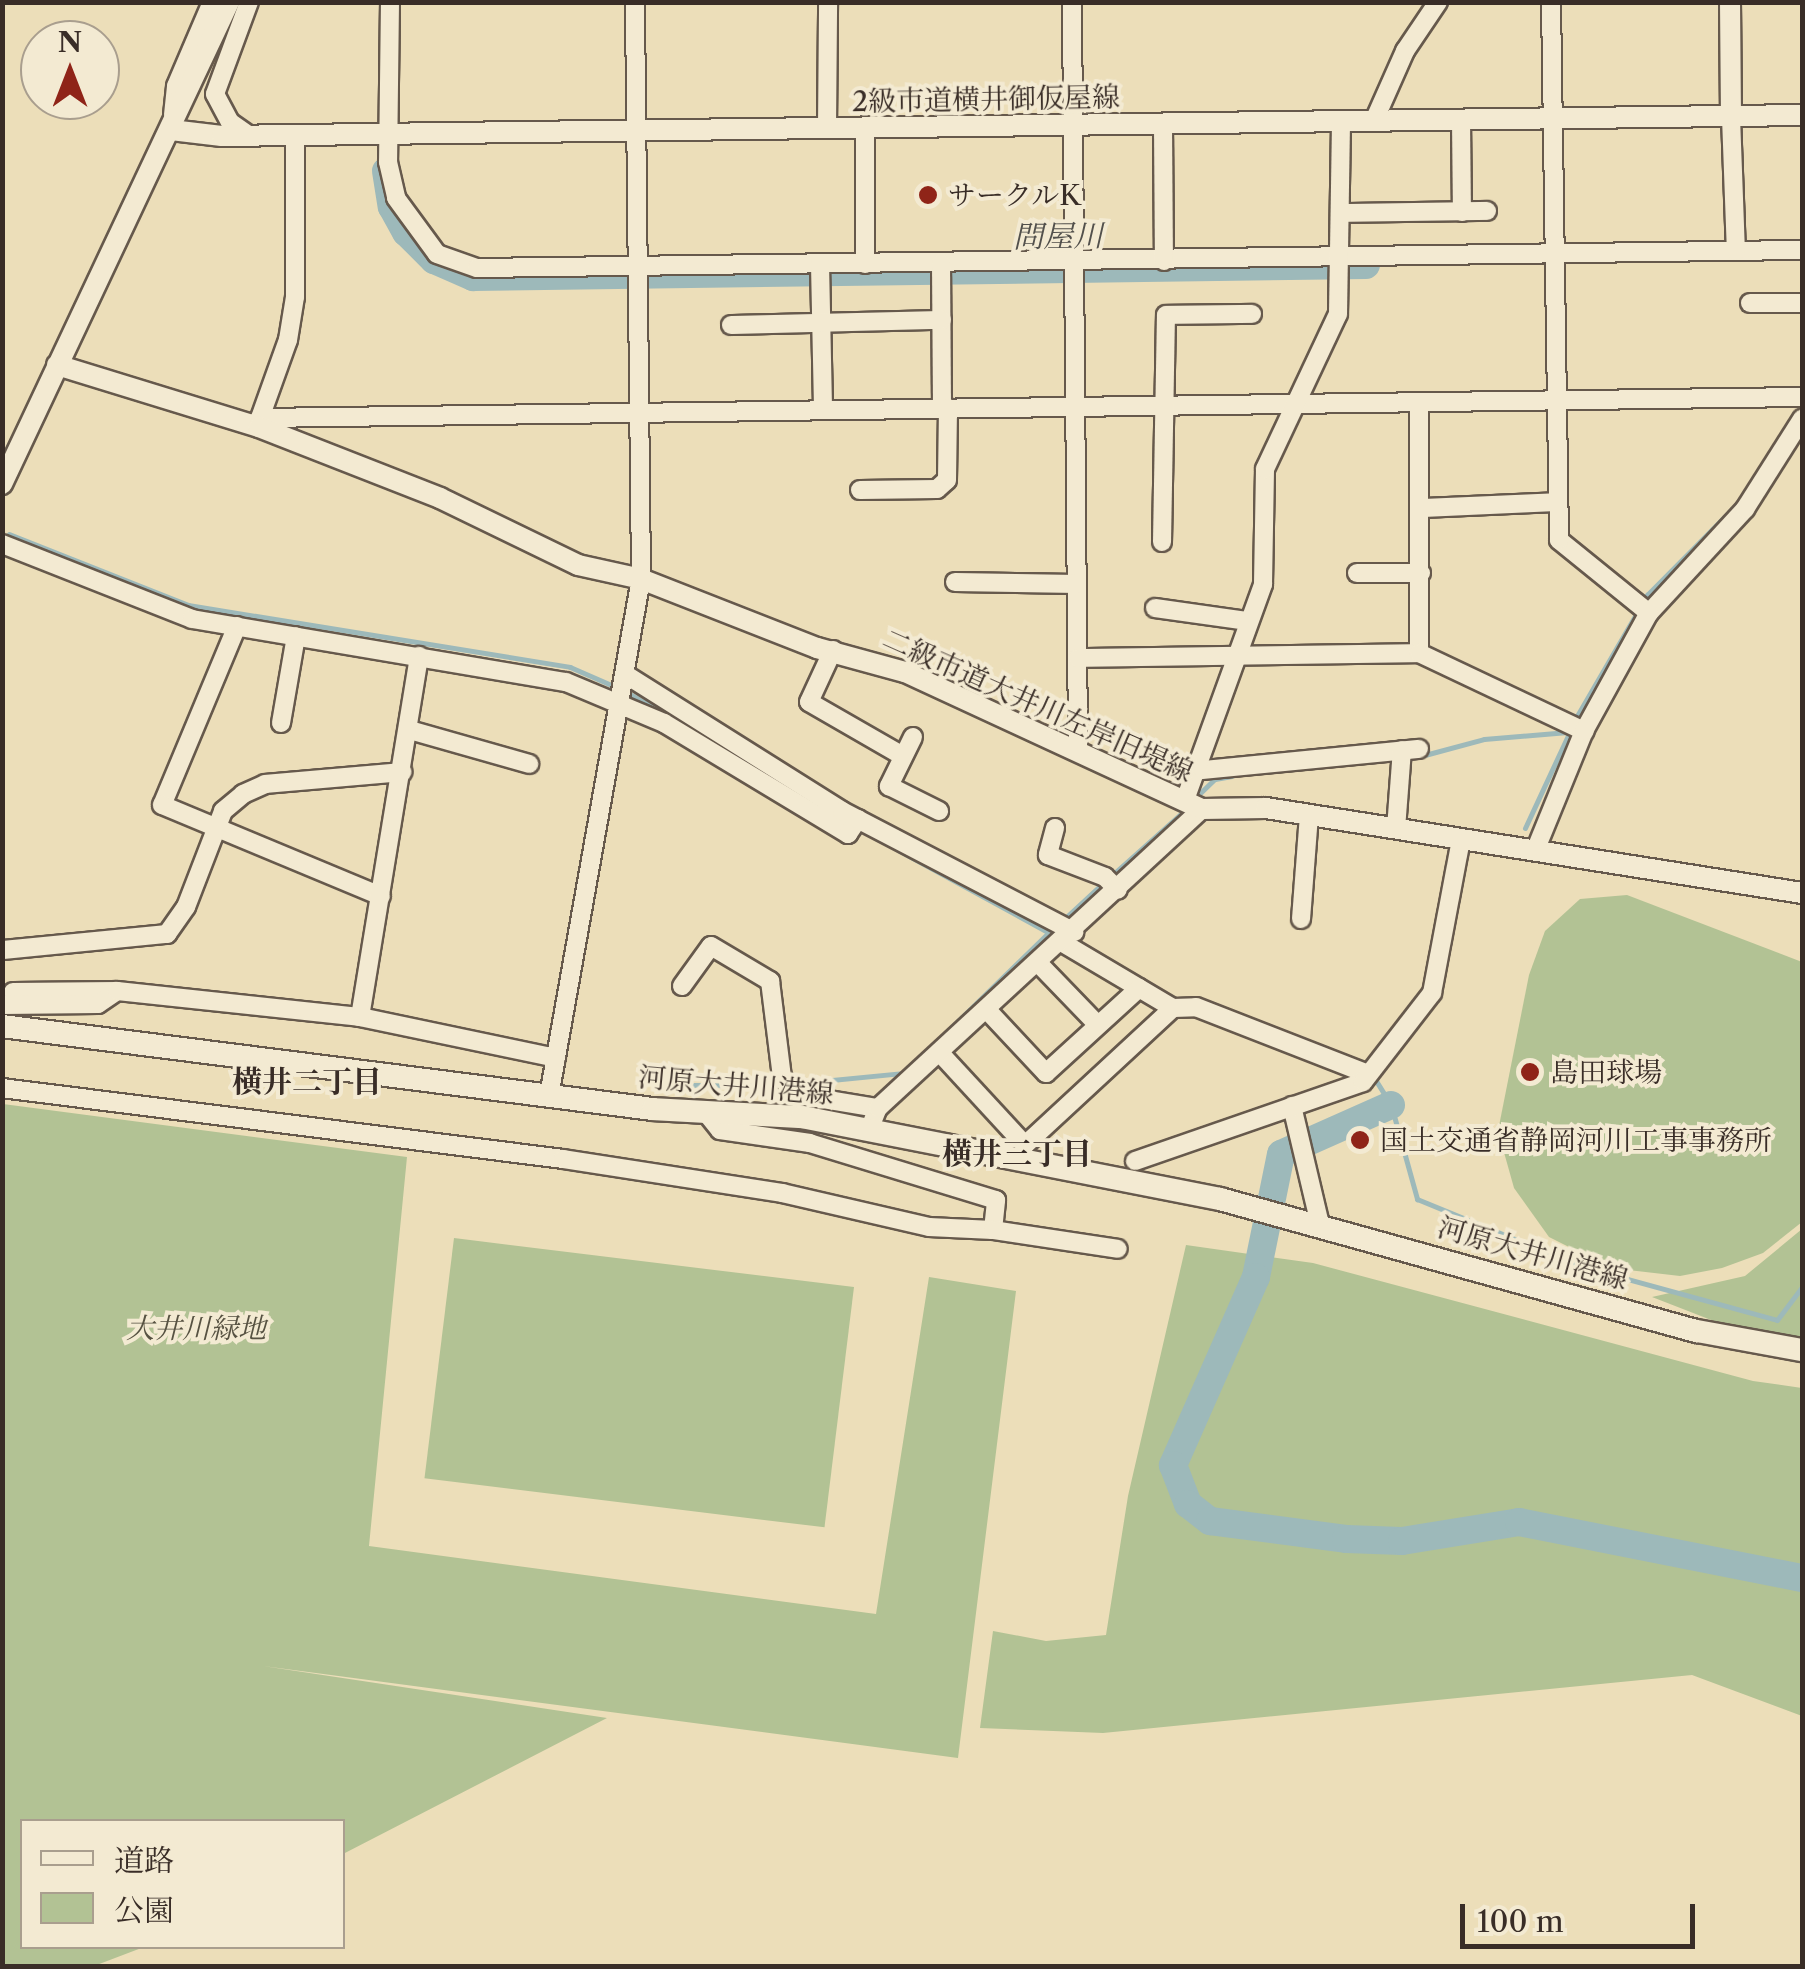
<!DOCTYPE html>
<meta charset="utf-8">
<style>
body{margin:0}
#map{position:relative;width:1805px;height:1969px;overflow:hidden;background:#ecdeb9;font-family:"Libre Caslon Text","Noto Serif JP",serif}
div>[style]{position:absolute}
.green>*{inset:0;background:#b2c294;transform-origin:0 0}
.stream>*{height:5px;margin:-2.5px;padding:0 2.5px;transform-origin:2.5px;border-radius:2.5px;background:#9db9ba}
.river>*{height:28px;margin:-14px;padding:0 14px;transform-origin:14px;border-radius:14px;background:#9db9ba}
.roads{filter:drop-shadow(2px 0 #66594c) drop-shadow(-2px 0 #66594c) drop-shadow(0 2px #66594c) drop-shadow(0 -2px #66594c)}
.minor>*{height:18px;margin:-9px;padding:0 9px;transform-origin:9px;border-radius:9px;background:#f3ead2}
.tertiary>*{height:20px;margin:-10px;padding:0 10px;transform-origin:10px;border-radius:10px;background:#f3ead2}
.secondary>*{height:22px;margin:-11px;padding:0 11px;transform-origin:11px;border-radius:11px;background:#f3ead2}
.dots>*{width:28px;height:28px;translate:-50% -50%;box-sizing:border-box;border:5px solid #f3ead2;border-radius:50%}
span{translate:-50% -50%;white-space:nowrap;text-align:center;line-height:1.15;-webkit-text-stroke:8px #f3ead2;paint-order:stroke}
.street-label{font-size:28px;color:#392d27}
.poi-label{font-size:28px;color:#392d27}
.left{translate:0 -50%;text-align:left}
.park-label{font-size:28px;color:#575242;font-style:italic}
.water-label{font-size:30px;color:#52504c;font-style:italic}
.neighbourhood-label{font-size:30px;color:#392d27;font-weight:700}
.frame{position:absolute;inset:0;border:5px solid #392d27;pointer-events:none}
.legend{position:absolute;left:20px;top:1819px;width:325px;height:130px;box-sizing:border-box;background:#f3ead2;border:2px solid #a99e8e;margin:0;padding:12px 18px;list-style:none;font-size:30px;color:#392d27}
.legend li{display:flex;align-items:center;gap:20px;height:50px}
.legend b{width:50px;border:2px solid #a99e8e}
.north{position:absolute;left:20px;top:20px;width:100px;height:100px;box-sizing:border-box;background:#f3ead2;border:2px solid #a99e8e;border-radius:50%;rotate:0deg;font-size:28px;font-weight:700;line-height:40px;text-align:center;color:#392d27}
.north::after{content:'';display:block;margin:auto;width:35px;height:45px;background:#8f2418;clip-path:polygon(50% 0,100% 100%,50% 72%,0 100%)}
.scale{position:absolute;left:1460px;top:1904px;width:235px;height:45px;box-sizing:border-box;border:5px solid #392d27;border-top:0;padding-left:12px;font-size:30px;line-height:35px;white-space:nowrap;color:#392d27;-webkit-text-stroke:8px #f3ead2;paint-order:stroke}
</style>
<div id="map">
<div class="green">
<div style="clip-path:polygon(1627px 895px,1802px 962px,1802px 1222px,1763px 1253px,1722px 1268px,1680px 1276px,1611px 1268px,1549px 1237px,1514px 1188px,1498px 1131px,1529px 975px,1545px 931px,1580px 899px)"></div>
<div style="clip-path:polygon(3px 1104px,407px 1157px,369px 1546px,876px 1614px,929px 1277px,1016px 1291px,958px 1758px,263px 1666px,607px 1718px,343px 1854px,342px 1822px,22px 1822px,22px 1946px,144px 1947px,94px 1966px,3px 1966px)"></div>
<div style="clip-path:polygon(1802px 1229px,1802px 1340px,1742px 1332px,1652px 1297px,1745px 1276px)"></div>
<div style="left:454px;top:1238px;width:403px;height:242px;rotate:7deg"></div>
<div style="clip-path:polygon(1186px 1245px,1313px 1263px,1753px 1381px,1802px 1388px,1802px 1716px,1692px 1675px,1103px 1733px,980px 1728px,993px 1631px,1046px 1641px,1106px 1635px,1128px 1496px)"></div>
</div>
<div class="stream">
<div style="left:9px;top:534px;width:193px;rotate:21.6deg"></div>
<div style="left:188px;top:605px;width:387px;rotate:9.2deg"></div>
<div style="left:570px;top:667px;width:50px;rotate:23.5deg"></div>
<div style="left:626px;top:692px;width:133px;rotate:29.6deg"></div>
<div style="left:1574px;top:721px;width:146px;rotate:-59.9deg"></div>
<div style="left:1647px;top:595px;width:134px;rotate:-45.3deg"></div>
<div style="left:1421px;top:756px;width:65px;rotate:-15.1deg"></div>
<div style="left:1484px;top:739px;width:84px;rotate:-4.8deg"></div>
<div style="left:1195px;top:798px;width:28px;rotate:-44deg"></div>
<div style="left:1215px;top:779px;width:17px;rotate:-10deg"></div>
<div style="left:1525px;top:828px;width:107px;rotate:-65.1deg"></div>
<div style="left:898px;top:850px;width:179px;rotate:28.7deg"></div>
<div style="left:1111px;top:876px;width:99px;rotate:-41.7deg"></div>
<div style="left:1063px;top:920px;width:54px;rotate:-42.8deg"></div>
<div style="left:1321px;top:1047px;width:47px;rotate:20deg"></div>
<div style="left:1365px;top:1063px;width:49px;rotate:58.2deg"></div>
<div style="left:1391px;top:1105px;width:98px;rotate:74.5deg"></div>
<div style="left:1417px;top:1199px;width:176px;rotate:22.3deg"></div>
<div style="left:1580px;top:1266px;width:204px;rotate:15.3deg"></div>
<div style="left:1777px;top:1320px;width:41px;rotate:-52.9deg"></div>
<div style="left:923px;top:1055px;width:173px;rotate:-44.3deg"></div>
<div style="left:791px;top:1084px;width:114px;rotate:-5.6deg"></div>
<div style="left:694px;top:1085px;width:86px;rotate:0.7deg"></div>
</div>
<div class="river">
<div style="left:386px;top:171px;width:36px;rotate:81deg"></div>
<div style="left:392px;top:207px;width:29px;rotate:61deg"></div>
<div style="left:406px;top:232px;width:40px;rotate:45deg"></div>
<div style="left:434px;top:260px;width:43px;rotate:23.6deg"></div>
<div style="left:473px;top:277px;width:893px;rotate:-0.77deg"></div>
<div style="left:1391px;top:1105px;width:120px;rotate:156deg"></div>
<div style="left:1281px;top:1154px;width:126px;rotate:101.5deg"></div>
<div style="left:1256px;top:1277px;width:206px;rotate:113.8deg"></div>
<div style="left:1173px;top:1465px;width:42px;rotate:69deg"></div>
<div style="left:1188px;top:1504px;width:28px;rotate:38deg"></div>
<div style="left:1210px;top:1521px;width:137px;rotate:7.5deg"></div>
<div style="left:1346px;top:1539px;width:56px;rotate:2deg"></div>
<div style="left:1402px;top:1541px;width:119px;rotate:-9.2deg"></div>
<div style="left:1519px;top:1522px;width:288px;rotate:11.2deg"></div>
</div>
<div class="roads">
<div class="minor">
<div style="left:249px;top:2px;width:98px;rotate:110.3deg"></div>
<div style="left:215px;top:94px;width:32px;rotate:62deg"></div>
<div style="left:230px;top:122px;width:24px;rotate:35deg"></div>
<div style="left:390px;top:2px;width:160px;rotate:90.7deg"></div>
<div style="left:388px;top:162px;width:37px;rotate:77deg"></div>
<div style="left:396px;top:198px;width:69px;rotate:53.8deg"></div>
<div style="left:437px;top:254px;width:42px;rotate:19.3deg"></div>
<div style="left:477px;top:268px;width:1325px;rotate:-0.78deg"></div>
<div style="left:1072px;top:2px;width:747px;rotate:89.54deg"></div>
<div style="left:173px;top:115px;width:29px;rotate:-84deg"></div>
<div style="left:176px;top:86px;width:91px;rotate:-66.8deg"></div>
<div style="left:1731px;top:117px;width:134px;rotate:87.9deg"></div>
<div style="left:1461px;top:120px;width:92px;rotate:89.4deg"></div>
<div style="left:1374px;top:121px;width:77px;rotate:-66.1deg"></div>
<div style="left:1405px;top:51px;width:59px;rotate:-56deg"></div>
<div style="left:1163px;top:124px;width:137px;rotate:89.6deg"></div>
<div style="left:865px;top:127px;width:137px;rotate:90deg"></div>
<div style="left:827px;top:128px;width:126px;rotate:-89.5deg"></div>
<div style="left:1341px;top:213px;width:146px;rotate:-0.8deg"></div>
<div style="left:941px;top:263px;width:145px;rotate:89.6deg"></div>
<div style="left:820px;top:264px;width:145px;rotate:88.8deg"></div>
<div style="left:1750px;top:303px;width:52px"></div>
<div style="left:731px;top:325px;width:211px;rotate:-1.4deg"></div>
<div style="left:260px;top:418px;width:83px;rotate:-70.3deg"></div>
<div style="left:288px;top:340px;width:44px;rotate:-80.8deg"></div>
<div style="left:295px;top:297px;width:162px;rotate:-90deg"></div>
<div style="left:259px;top:427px;width:9px;rotate:-84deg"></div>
<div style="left:260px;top:418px;width:1542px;rotate:-0.78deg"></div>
<div style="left:860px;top:490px;width:77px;rotate:-0.7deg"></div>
<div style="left:937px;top:489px;width:13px;rotate:-42deg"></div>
<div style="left:947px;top:480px;width:72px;rotate:-89.2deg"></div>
<div style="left:1421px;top:508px;width:137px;rotate:-2.5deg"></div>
<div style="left:1162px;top:542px;width:227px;rotate:-89deg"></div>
<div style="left:1166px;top:315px;width:86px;rotate:-0.7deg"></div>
<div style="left:2px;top:544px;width:204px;rotate:21.5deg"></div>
<div style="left:192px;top:619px;width:379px;rotate:9.6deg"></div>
<div style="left:566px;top:682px;width:106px;rotate:22.7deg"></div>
<div style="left:664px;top:723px;width:215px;rotate:31.1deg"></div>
<div style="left:848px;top:834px;width:18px;rotate:-56deg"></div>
<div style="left:1357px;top:573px;width:64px"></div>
<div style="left:955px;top:582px;width:122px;rotate:0.9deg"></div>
<div style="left:1155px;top:608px;width:94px;rotate:8deg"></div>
<div style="left:1649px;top:613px;width:142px;rotate:-47.3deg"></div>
<div style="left:1745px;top:509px;width:107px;rotate:-57.7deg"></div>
<div style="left:237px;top:626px;width:194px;rotate:112.7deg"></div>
<div style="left:162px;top:805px;width:237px;rotate:22.6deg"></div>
<div style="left:833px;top:650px;width:57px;rotate:114.8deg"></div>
<div style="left:809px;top:702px;width:108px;rotate:29.9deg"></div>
<div style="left:1419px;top:653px;width:250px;rotate:-90deg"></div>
<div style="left:1078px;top:658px;width:341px;rotate:-0.8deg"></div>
<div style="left:1419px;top:653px;width:183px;rotate:25.3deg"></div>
<div style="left:628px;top:676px;width:253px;rotate:32.2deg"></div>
<div style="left:842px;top:811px;width:262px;rotate:27.5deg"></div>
<div style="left:281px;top:723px;width:88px;rotate:-80.2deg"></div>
<div style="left:410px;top:730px;width:124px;rotate:15.9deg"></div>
<div style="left:913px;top:737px;width:55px;rotate:116.1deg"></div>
<div style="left:889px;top:786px;width:56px;rotate:26.6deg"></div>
<div style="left:1193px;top:771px;width:227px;rotate:-5.6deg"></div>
<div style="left:1185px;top:800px;width:230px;rotate:-70.1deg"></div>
<div style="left:1263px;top:584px;width:115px;rotate:-89deg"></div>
<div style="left:1265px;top:469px;width:171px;rotate:-64.8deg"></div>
<div style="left:1338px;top:314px;width:193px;rotate:-89.1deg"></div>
<div style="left:1055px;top:828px;width:28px;rotate:105deg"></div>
<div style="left:1048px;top:855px;width:61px;rotate:21.1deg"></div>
<div style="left:1105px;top:877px;width:18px;rotate:45deg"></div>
<div style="left:1396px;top:829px;width:79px;rotate:-85.7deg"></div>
<div style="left:1535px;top:851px;width:130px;rotate:-67.8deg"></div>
<div style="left:1584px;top:731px;width:135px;rotate:-61.2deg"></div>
<div style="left:1649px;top:613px;width:116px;rotate:-141deg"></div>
<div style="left:1559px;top:540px;width:538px;rotate:-90.85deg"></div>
<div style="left:1301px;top:919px;width:104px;rotate:-85.6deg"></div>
<div style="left:1063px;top:943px;width:128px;rotate:30.6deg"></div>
<div style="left:1173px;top:1008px;width:23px;rotate:-2deg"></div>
<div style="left:1196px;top:1007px;width:181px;rotate:21.3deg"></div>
<div style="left:3px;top:950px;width:165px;rotate:-5.6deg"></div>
<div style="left:167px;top:934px;width:33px;rotate:-55deg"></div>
<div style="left:186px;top:907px;width:103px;rotate:-68.9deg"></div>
<div style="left:223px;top:811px;width:26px;rotate:-40deg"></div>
<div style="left:243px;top:794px;width:24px;rotate:-24deg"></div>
<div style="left:265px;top:784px;width:138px;rotate:-5deg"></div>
<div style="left:1040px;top:965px;width:83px;rotate:46deg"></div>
<div style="left:682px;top:986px;width:49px;rotate:-54.1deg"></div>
<div style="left:711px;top:946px;width:69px;rotate:30.7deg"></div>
<div style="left:770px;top:981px;width:97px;rotate:82.9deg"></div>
<div style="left:782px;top:1077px;width:20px;rotate:57deg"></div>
<div style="left:793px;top:1094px;width:86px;rotate:9.4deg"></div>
<div style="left:13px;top:992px;width:104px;rotate:-0.6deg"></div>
<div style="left:2px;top:1005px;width:96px;rotate:-0.6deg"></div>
<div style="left:98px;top:1004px;width:23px;rotate:-34deg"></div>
<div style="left:117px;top:991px;width:244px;rotate:6.1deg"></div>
<div style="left:360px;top:1017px;width:200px;rotate:11.8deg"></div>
<div style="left:988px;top:1011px;width:85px;rotate:46.9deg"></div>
<div style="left:1046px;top:1073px;width:126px;rotate:-42.4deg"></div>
<div style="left:360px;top:1017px;width:366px;rotate:-80.7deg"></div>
<div style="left:940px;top:1053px;width:125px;rotate:47.3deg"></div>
<div style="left:1025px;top:1145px;width:202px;rotate:-42.8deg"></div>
<div style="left:2px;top:1088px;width:565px;rotate:7.21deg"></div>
<div style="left:563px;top:1159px;width:222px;rotate:8.8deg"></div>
<div style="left:782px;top:1193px;width:151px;rotate:13deg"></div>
<div style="left:929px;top:1227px;width:64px;rotate:2.7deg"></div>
<div style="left:993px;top:1230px;width:30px;rotate:-84deg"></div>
<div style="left:996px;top:1200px;width:195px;rotate:-163deg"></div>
<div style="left:810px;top:1143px;width:91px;rotate:-171.8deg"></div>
<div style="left:720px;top:1130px;width:21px;rotate:-129deg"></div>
<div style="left:549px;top:1096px;width:525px;rotate:-79.91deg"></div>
<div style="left:641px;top:579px;width:577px;rotate:-90.6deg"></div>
<div style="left:1292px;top:1106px;width:121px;rotate:76.7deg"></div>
<div style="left:869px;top:1130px;width:24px;rotate:-68deg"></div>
<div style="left:878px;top:1108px;width:441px;rotate:-42.7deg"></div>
<div style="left:1135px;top:1161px;width:241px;rotate:-19.1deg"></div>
<div style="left:1363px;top:1082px;width:113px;rotate:-52.2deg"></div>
<div style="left:1432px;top:993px;width:157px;rotate:-79.3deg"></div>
<div style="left:993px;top:1230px;width:126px;rotate:8.6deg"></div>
</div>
<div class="tertiary">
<div style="left:1730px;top:2px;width:115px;rotate:89.5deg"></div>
<div style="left:171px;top:130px;width:51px;rotate:6.7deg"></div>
<div style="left:222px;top:136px;width:1580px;rotate:-0.76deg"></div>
<div style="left:57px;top:365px;width:211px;rotate:17.1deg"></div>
<div style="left:259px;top:427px;width:194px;rotate:21.4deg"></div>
<div style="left:440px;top:498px;width:153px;rotate:25.9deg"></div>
<div style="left:578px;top:565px;width:65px;rotate:12.5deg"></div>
<div style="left:641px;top:579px;width:189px;rotate:21.4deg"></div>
<div style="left:817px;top:648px;width:91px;rotate:15.3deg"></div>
<div style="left:905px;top:672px;width:327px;rotate:24.8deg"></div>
<div style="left:1202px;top:809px;width:64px;rotate:-0.9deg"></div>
<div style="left:1266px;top:808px;width:543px;rotate:9.01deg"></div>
<div style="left:2px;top:484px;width:533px;rotate:-64.78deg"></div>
</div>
<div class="secondary">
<div style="left:2px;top:1026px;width:656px;rotate:7.27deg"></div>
<div style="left:653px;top:1109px;width:149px;rotate:3.1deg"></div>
<div style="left:802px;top:1117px;width:426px;rotate:11.1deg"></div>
<div style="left:1220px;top:1199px;width:495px;rotate:15.5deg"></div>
<div style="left:1697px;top:1331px;width:107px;rotate:10.3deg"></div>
</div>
</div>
<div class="dots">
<div style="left:928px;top:195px;background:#8f2418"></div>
<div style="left:1530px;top:1072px;background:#8f2418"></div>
<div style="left:1360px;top:1140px;background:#8f2418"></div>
</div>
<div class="street-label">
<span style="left:986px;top:99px;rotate:-1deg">2級市道横井御仮屋線</span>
<span style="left:1038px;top:705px;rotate:24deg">二級市道大井川左岸旧堤線</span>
<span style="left:736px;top:1085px;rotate:5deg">河原大井川港線</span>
<span style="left:1533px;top:1253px;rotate:16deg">河原大井川港線</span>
</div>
<div class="poi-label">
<span class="left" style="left:948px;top:195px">サークルK</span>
<span class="left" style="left:1550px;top:1072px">島田球場</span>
<span class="left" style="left:1380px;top:1140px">国土交通省静岡河川工事事務所</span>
</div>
<div class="park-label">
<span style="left:196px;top:1328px">大井川緑地</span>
</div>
<div class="water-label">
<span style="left:1058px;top:237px;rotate:-1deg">問屋川</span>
</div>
<div class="neighbourhood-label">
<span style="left:307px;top:1082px">横井二丁目</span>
<span style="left:1017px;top:1154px">横井三丁目</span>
</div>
<div class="frame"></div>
<ul class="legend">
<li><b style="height:12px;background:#f3ead2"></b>道路</li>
<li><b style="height:28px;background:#b2c294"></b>公園</li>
</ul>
<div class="north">N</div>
<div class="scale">100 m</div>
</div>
